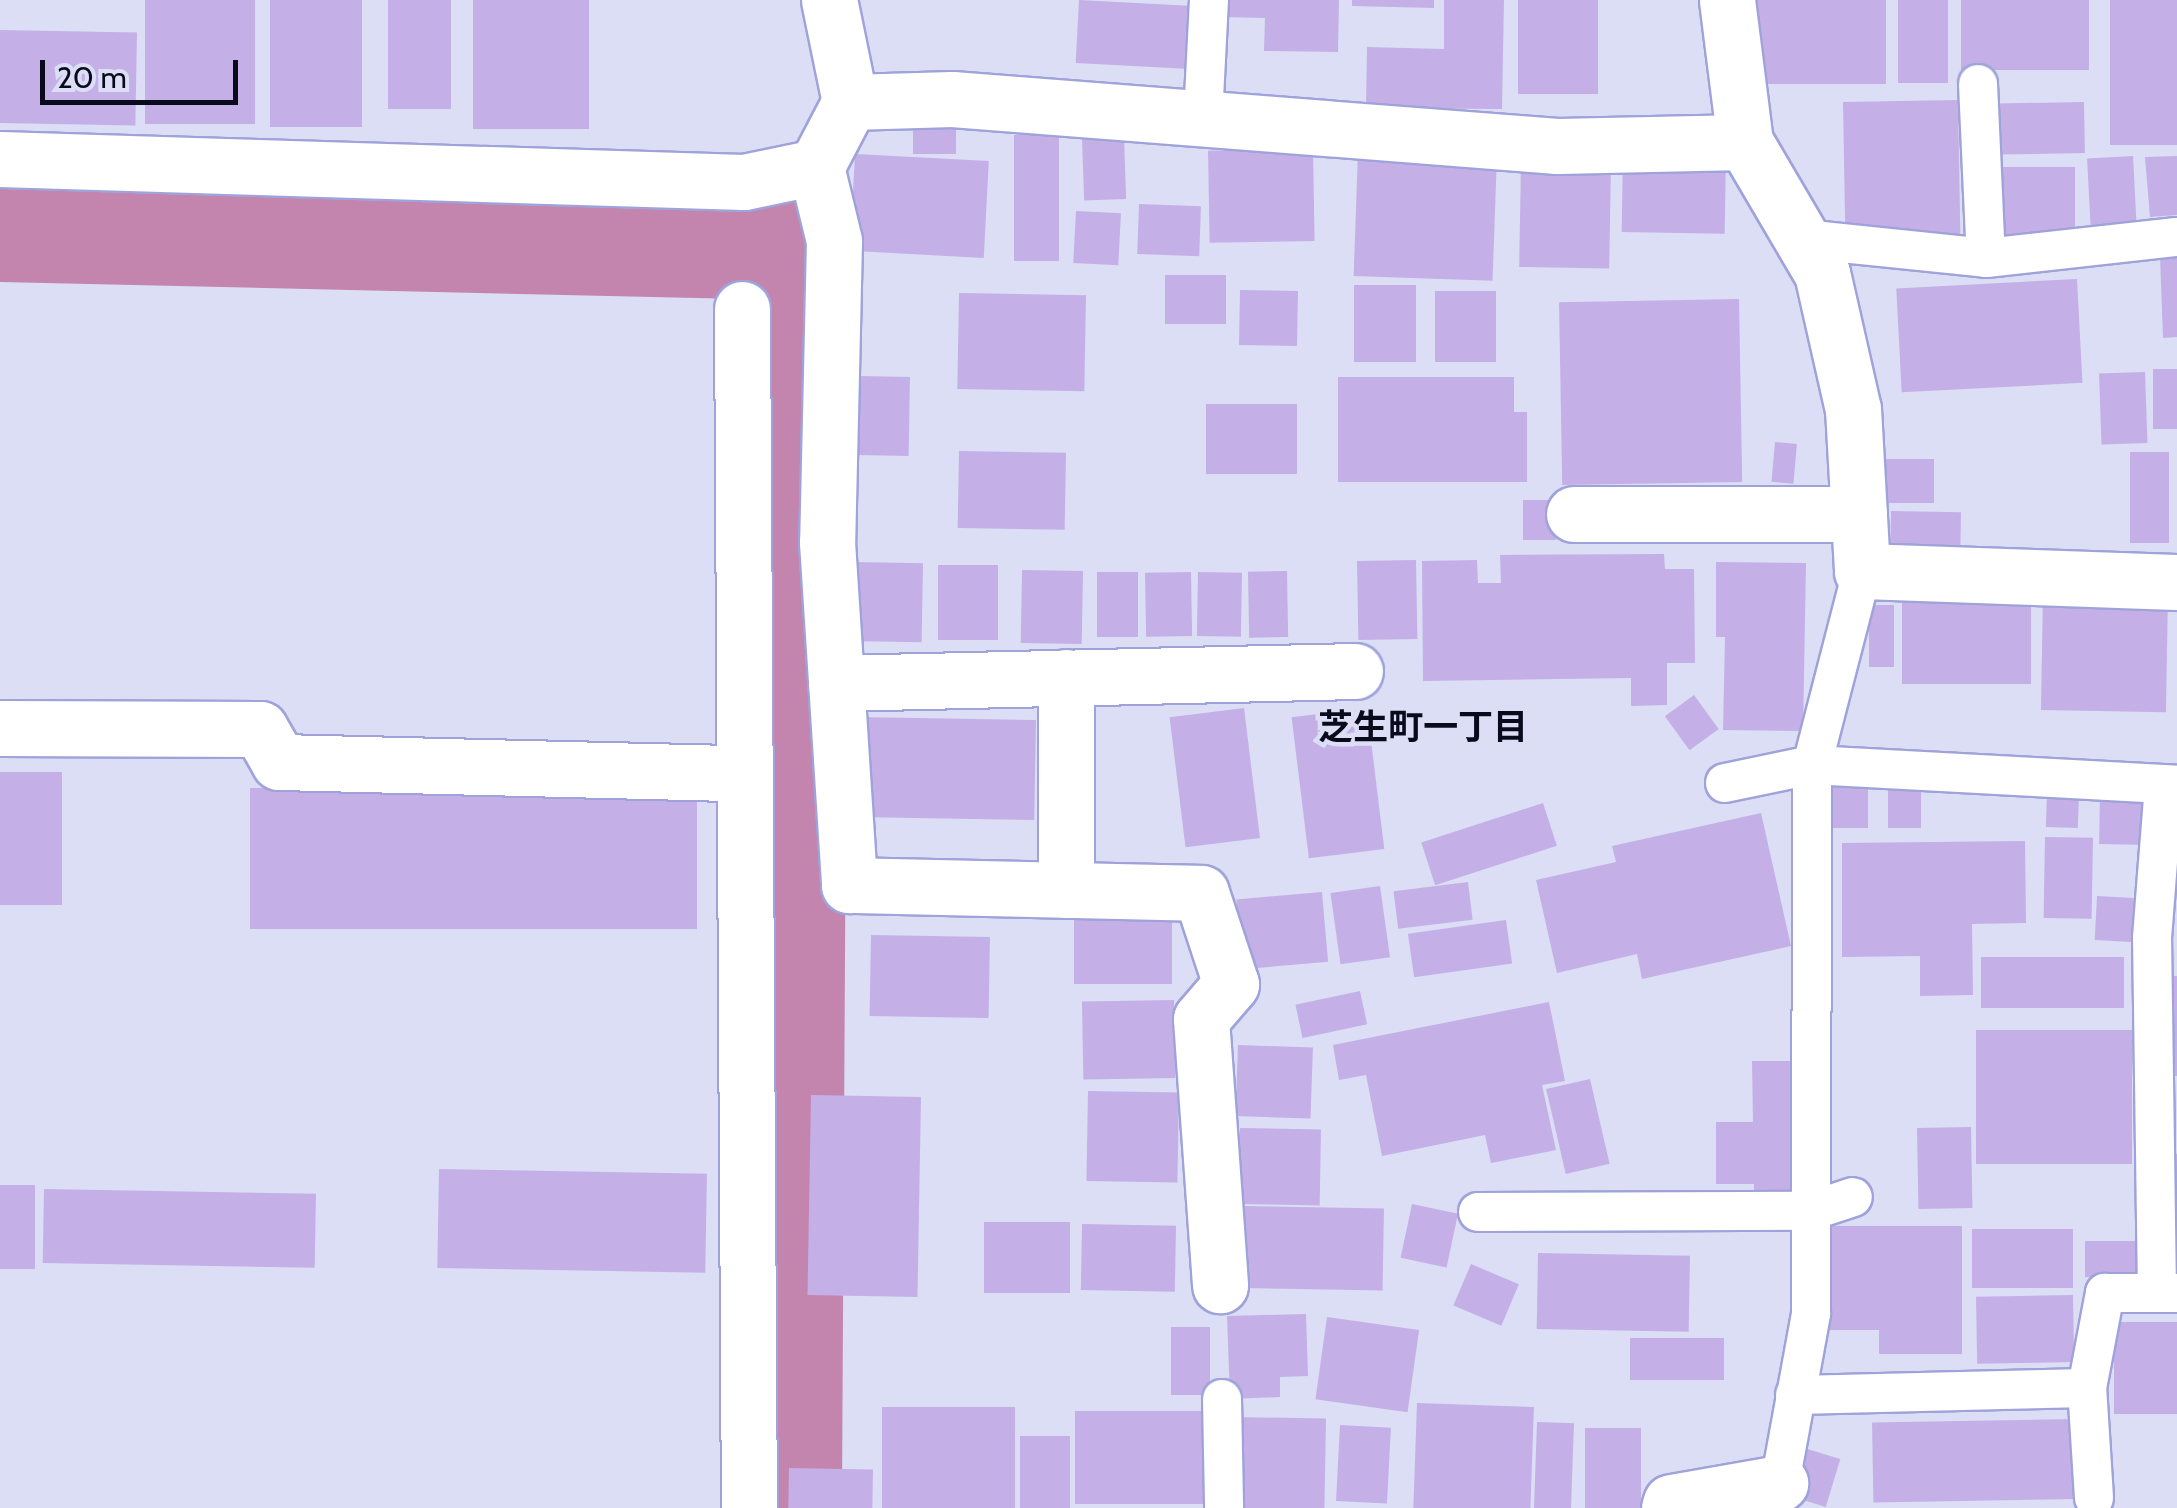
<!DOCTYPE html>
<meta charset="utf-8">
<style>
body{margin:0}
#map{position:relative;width:2177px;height:1508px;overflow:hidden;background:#dbdef5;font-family:Cabin,"Noto Sans JP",sans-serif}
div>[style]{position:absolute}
.river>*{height:120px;margin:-60px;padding:0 60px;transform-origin:60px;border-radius:60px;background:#c385ad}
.building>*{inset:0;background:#c4b0e7;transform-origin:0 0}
.roads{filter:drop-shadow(2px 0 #9fa3da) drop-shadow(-2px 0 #9fa3da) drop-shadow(0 2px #9fa3da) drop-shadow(0 -2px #9fa3da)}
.lane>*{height:38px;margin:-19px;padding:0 19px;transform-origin:19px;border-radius:19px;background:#fff}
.street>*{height:55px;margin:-27.5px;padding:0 27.5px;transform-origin:27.5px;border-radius:27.5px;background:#fff}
span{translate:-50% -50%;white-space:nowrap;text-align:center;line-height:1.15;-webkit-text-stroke:9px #dbdef5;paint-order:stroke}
.neighbourhood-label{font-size:35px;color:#0a0a1d;font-weight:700}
.scale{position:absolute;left:40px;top:60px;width:198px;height:45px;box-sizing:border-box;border:5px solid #0a0a1d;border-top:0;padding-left:12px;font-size:30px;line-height:35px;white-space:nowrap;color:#0a0a1d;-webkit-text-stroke:8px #dbdef5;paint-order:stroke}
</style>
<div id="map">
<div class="river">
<div style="left:0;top:222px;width:789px;rotate:1.31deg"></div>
<div style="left:789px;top:240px;width:1268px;rotate:90.32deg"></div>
</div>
<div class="building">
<div style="left:145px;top:0;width:110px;height:124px"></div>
<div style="left:270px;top:0;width:92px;height:127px"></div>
<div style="left:388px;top:0;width:63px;height:109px"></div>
<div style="left:473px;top:0;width:116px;height:129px"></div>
<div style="left:1079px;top:0;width:110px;height:63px;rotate:3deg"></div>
<div style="clip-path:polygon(1220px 0,1339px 0,1338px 52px,1264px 51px,1265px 18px,1220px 17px)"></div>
<div style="clip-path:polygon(1352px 0,1434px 0,1434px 8px,1352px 6px)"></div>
<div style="clip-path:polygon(1444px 0,1504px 0,1502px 109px,1366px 108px,1367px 47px,1444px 49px)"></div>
<div style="left:1518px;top:0;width:80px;height:94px"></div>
<div style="left:1749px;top:0;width:137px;height:84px"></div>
<div style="left:1898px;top:0;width:50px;height:83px"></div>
<div style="left:1961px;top:0;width:128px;height:70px"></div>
<div style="left:2110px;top:0;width:67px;height:145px"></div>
<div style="left:0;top:30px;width:137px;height:93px;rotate:1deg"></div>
<div style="left:1958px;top:100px;width:140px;height:115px;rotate:89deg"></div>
<div style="left:2084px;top:102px;width:51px;height:87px;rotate:89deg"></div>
<div style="left:913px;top:118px;width:43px;height:36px"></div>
<div style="left:1014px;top:135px;width:45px;height:126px"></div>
<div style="left:1124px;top:138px;width:61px;height:42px;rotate:88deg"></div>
<div style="left:1313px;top:149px;width:92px;height:105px;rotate:89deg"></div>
<div style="left:1358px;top:151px;width:139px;height:125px;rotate:2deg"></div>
<div style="left:855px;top:154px;width:134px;height:97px;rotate:3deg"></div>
<div style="left:1623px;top:154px;width:103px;height:78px;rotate:1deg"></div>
<div style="left:2133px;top:156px;width:70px;height:46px;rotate:87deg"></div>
<div style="clip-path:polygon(2177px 156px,2177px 215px,2150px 217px,2145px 157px)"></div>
<div style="left:1521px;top:162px;width:90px;height:105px;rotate:1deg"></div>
<div style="left:1992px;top:167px;width:83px;height:72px"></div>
<div style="left:1139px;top:204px;width:62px;height:50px;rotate:2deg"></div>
<div style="left:1076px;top:211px;width:45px;height:52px;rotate:3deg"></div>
<div style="clip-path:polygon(2160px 256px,2177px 256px,2177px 337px,2163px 338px)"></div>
<div style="left:1165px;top:275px;width:61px;height:49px"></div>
<div style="left:2077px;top:279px;width:104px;height:181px;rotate:87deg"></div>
<div style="left:1416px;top:285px;width:77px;height:62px;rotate:90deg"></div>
<div style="left:1240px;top:290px;width:58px;height:55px;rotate:1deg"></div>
<div style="left:1435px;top:291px;width:61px;height:71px"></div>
<div style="left:959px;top:293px;width:127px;height:96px;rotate:1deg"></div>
<div style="left:1739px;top:299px;width:183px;height:180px;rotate:89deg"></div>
<div style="left:2177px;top:369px;width:60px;height:24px;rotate:90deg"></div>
<div style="left:2145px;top:372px;width:71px;height:46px;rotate:88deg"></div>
<div style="left:858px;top:376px;width:52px;height:79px;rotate:1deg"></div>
<div style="clip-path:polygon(1338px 377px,1514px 377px,1514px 412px,1527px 412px,1527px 482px,1338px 482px)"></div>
<div style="left:1206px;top:404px;width:91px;height:70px"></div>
<div style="left:1775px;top:442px;width:22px;height:40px;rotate:5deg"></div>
<div style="left:959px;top:451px;width:107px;height:77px;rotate:1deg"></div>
<div style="left:2130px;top:452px;width:39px;height:91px"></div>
<div style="left:1878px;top:459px;width:56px;height:44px"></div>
<div style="left:1523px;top:500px;width:33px;height:40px"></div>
<div style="left:1891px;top:511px;width:70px;height:38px;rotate:1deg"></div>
<div style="clip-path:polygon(1664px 554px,1665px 569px,1694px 569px,1695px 663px,1667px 663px,1667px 705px,1631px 706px,1631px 678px,1423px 681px,1422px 561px,1477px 560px,1478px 583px,1501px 583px,1500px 555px)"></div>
<div style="left:1416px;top:560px;width:79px;height:59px;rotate:89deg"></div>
<div style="left:851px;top:562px;width:72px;height:79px;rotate:1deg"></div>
<div style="clip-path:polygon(1716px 562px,1806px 563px,1803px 731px,1723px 730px,1725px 637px,1716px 637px)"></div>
<div style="left:938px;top:565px;width:60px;height:75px"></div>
<div style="left:1022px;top:570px;width:61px;height:73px;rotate:1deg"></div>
<div style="left:1287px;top:571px;width:66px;height:39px;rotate:89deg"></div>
<div style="left:1097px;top:572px;width:41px;height:65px"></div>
<div style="left:1191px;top:572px;width:64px;height:46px;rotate:89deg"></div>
<div style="left:1198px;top:572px;width:44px;height:64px;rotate:1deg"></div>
<div style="left:2043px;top:592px;width:125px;height:118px;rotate:1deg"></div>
<div style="left:2031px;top:593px;width:91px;height:129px;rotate:90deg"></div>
<div style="left:1869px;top:605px;width:25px;height:62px"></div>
<div style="left:1694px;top:695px;width:42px;height:36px;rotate:54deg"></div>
<div style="left:1244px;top:708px;width:131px;height:75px;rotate:83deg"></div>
<div style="left:1367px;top:708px;width:142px;height:76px;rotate:83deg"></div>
<div style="left:857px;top:717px;width:179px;height:100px;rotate:1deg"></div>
<div style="left:0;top:772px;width:62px;height:133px"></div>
<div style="left:1819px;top:780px;width:49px;height:48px"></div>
<div style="left:1888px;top:786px;width:33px;height:42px"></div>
<div style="left:250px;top:788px;width:447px;height:141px"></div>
<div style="left:2047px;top:793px;width:32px;height:34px;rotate:2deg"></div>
<div style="left:2100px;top:794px;width:52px;height:50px;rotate:1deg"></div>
<div style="left:1543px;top:803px;width:45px;height:128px;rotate:72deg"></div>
<div style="clip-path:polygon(1761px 813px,1791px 946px,1642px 979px,1637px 954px,1557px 973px,1536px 880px,1616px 862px,1612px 846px)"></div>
<div style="left:2045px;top:837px;width:48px;height:81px;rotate:1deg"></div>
<div style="clip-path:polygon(2025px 841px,2026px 923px,1972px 924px,1973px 995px,1920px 996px,1920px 956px,1842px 957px,1842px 843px)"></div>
<div style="left:1468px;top:882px;width:38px;height:75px;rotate:83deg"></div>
<div style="left:1380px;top:886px;width:72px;height:50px;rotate:82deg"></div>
<div style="left:1322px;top:892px;width:70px;height:86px;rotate:85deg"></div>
<div style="left:2097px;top:896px;width:37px;height:44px;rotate:3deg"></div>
<div style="left:1172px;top:910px;width:74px;height:98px;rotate:90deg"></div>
<div style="left:1506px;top:920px;width:44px;height:99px;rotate:82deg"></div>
<div style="left:871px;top:935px;width:119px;height:81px;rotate:1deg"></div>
<div style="left:1981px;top:957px;width:143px;height:51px"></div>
<div style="left:2168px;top:976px;width:9px;height:100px"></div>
<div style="left:1360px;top:991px;width:34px;height:66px;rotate:78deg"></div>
<div style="left:1174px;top:1000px;width:78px;height:92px;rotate:89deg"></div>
<div style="clip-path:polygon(1549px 1002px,1565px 1081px,1542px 1085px,1556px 1150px,1491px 1163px,1485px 1135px,1382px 1156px,1366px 1075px,1339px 1080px,1333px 1045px)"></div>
<div style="left:2132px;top:1030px;width:134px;height:156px;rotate:90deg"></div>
<div style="left:1238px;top:1045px;width:75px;height:71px;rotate:2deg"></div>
<div style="clip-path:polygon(1752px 1061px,1803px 1061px,1804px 1190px,1754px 1191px,1754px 1184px,1716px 1184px,1716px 1122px,1753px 1122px)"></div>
<div style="left:1590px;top:1079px;width:87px;height:45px;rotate:77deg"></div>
<div style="left:1088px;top:1091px;width:91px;height:90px;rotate:1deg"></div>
<div style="left:811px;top:1095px;width:110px;height:200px;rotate:1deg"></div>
<div style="left:1971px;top:1127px;width:81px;height:54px;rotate:89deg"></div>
<div style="left:1240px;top:1128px;width:81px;height:76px;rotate:1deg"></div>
<div style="clip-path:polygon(2177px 1154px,2177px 1205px,2171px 1205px,2170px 1155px)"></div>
<div style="left:439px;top:1169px;width:268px;height:99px;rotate:1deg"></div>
<div style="left:0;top:1185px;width:35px;height:84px"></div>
<div style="left:44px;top:1189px;width:272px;height:74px;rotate:1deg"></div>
<div style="left:1412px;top:1204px;width:47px;height:55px;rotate:12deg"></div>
<div style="left:1245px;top:1206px;width:139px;height:82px;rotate:1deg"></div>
<div style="left:984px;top:1222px;width:86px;height:71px"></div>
<div style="left:1082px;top:1224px;width:94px;height:66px;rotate:1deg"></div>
<div style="clip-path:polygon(1827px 1226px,1962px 1226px,1962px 1354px,1879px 1354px,1879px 1330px,1827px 1330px)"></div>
<div style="left:1972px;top:1229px;width:101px;height:59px"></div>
<div style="left:2085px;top:1241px;width:58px;height:36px"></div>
<div style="left:1538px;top:1253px;width:152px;height:76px;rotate:1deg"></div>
<div style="left:1471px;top:1264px;width:52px;height:45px;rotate:23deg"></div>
<div style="left:2073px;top:1295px;width:67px;height:97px;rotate:89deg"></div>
<div style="clip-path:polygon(1306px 1314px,1308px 1376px,1280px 1377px,1280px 1397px,1230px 1399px,1227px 1316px)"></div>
<div style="left:1327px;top:1317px;width:93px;height:83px;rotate:8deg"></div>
<div style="left:2114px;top:1322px;width:63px;height:92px"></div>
<div style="left:1171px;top:1327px;width:39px;height:68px"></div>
<div style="left:1630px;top:1338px;width:94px;height:42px"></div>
<div style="left:1417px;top:1403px;width:117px;height:105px;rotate:2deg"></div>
<div style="left:882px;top:1407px;width:133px;height:101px"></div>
<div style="left:1075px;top:1411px;width:130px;height:93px"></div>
<div style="left:1235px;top:1417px;width:91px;height:91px;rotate:1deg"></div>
<div style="left:2076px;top:1419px;width:80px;height:204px;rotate:89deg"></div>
<div style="left:1537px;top:1422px;width:37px;height:86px;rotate:2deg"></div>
<div style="left:1340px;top:1425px;width:51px;height:76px;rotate:3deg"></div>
<div style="left:1585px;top:1428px;width:56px;height:80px"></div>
<div style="left:1020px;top:1436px;width:50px;height:72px"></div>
<div style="left:1804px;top:1448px;width:38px;height:50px;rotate:17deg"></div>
<div style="left:789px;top:1468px;width:84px;height:40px;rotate:1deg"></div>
</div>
<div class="roads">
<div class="lane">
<div style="left:1978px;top:84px;width:174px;rotate:87.4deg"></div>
<div style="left:1203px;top:118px;width:118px;rotate:-87.1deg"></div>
<div style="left:1803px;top:239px;width:184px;rotate:5.9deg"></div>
<div style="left:1986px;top:258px;width:192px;rotate:-6.3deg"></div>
<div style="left:1725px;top:783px;width:89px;rotate:-11.7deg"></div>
<div style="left:1812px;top:765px;width:366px;rotate:3.1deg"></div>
<div style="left:1478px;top:1212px;width:333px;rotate:-0.2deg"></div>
<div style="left:1811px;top:1211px;width:44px;rotate:-18.4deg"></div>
<div style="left:2157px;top:1293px;width:355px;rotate:-90.8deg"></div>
<div style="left:2152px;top:938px;width:154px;rotate:-85.5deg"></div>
<div style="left:1795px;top:1395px;width:292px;rotate:-1.4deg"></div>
<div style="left:1222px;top:1399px;width:109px;rotate:88.9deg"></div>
<div style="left:1780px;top:1483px;width:172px;rotate:-79.6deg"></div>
<div style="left:1811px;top:1314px;width:549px;rotate:-89.9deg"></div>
<div style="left:1812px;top:765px;width:200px;rotate:-75.5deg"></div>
<div style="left:2094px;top:1498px;width:110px;rotate:-93.6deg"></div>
<div style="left:2087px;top:1388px;width:97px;rotate:-79.3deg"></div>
<div style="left:2105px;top:1293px;width:72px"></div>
</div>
<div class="street">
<div style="left:1727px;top:0;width:143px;rotate:82.8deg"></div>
<div style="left:1745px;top:142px;width:152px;rotate:59.6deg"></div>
<div style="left:1822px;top:273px;width:139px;rotate:77.2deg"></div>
<div style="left:1853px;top:409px;width:162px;rotate:86.8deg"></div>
<div style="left:1862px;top:571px;width:315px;rotate:2deg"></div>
<div style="left:850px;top:102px;width:102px;rotate:-1.7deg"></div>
<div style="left:952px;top:99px;width:607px;rotate:4.44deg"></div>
<div style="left:1557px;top:146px;width:188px;rotate:-1.2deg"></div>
<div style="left:0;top:159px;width:744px;rotate:1.77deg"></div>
<div style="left:744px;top:182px;width:74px;rotate:-11.8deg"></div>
<div style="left:816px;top:167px;width:73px;rotate:-62.4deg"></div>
<div style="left:850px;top:102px;width:104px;rotate:-101.6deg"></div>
<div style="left:816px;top:167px;width:76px;rotate:76.3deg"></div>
<div style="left:834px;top:241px;width:301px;rotate:91.3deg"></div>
<div style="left:827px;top:542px;width:344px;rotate:86.3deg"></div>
<div style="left:849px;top:885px;width:352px;rotate:1.3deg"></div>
<div style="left:1201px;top:893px;width:96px;rotate:71.8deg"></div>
<div style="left:1231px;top:984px;width:46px;rotate:130.6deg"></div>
<div style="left:1201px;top:1019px;width:267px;rotate:85.9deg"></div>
<div style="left:742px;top:309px;width:1199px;rotate:89.67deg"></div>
<div style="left:1574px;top:514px;width:285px"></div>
<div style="left:1066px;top:677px;width:213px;rotate:90deg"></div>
<div style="left:836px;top:683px;width:519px;rotate:-1.32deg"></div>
<div style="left:0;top:728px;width:260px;rotate:0.2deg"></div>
<div style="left:260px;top:729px;width:38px;rotate:60deg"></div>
<div style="left:279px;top:762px;width:466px;rotate:1.4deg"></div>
<div style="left:1669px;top:1508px;width:6px;rotate:-72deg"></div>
<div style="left:1671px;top:1502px;width:111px;rotate:-9.9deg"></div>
</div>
</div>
<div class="neighbourhood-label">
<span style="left:1423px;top:727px">芝生町一丁目</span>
</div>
<div class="scale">20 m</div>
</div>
